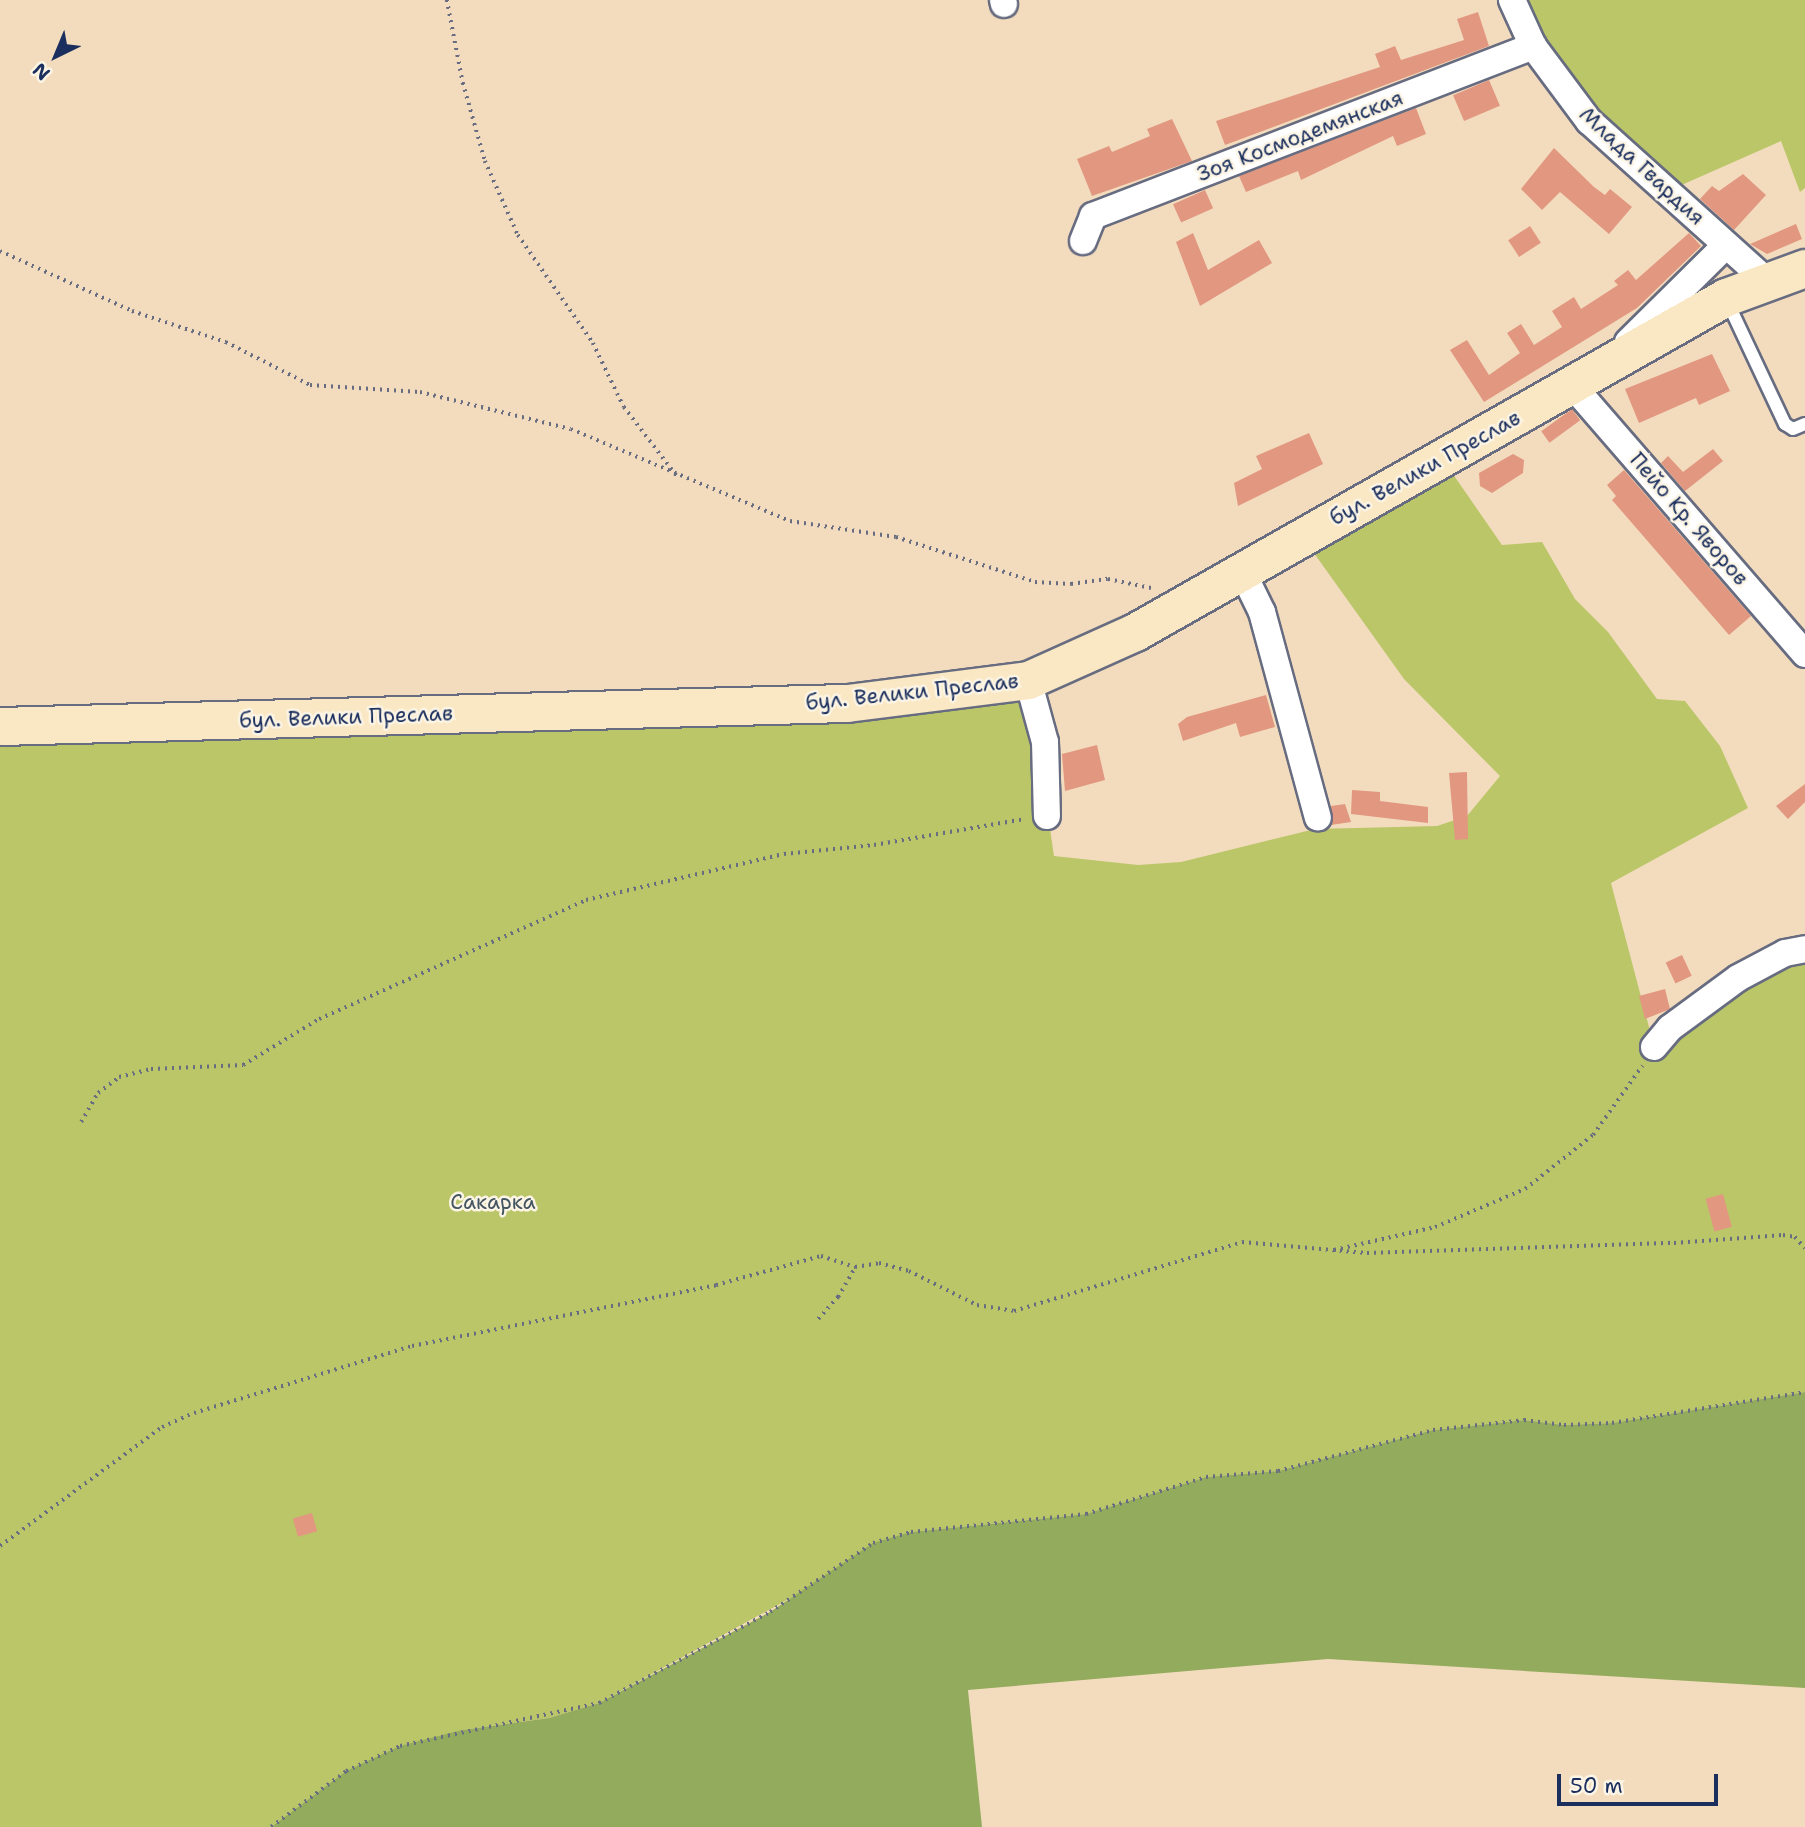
<!DOCTYPE html>
<meta charset="utf-8">
<style>
body{margin:0}
#map{position:relative;width:1805px;height:1827px;overflow:hidden;background:#f3dcbe;font-family:"Shantell Sans",sans-serif}
div>[style]{position:absolute}
.green>*{inset:0;background:#bac668}
.forest>*{inset:0;background:#93ab5c}
.building>*{inset:0;background:#e29780;transform-origin:0 0}
.path>*{height:3.5px;margin-top:-1.75px;transform-origin:0;background:repeating-linear-gradient(90deg,#676c80 0 2px,transparent 0 7px)}
.roads{filter:drop-shadow(2px 0 #676c80) drop-shadow(-2px 0 #676c80) drop-shadow(0 2px #676c80) drop-shadow(0 -2px #676c80)}
.lane>*{height:12px;margin:-6px;padding:0 6px;transform-origin:6px;border-radius:6px;background:#fff}
.street>*{height:26px;margin:-13px;padding:0 13px;transform-origin:13px;border-radius:13px;background:#fff}
.secondary>*{height:37px;margin:-18.5px;padding:0 18.5px;transform-origin:18.5px;border-radius:18.5px;background:#fae7c3}
span{translate:-50% -50%;white-space:nowrap;text-align:center;line-height:1.15;-webkit-text-stroke:5px #fcf5e5;paint-order:stroke}
.street-label{font-size:21px;color:#1b2f5e}
.park-label{font-size:21px;color:#435560}
.north{position:absolute;left:21px;top:21px;width:70px;height:70px;-webkit-text-stroke:5px #fcf5e5;paint-order:stroke;rotate:223deg;font-size:19px;font-weight:700;line-height:28px;text-align:center;color:#1b2f5e}
.north::after{content:'';display:block;margin:auto;width:24px;height:32px;background:#1b2f5e;clip-path:polygon(50% 0,100% 100%,50% 72%,0 100%)}
.scale{position:absolute;left:1557px;top:1774px;width:161px;height:32px;box-sizing:border-box;border:4px solid #1b2f5e;border-top:0;padding-left:9px;font-size:21px;line-height:24px;white-space:nowrap;color:#1b2f5e;-webkit-text-stroke:5px #fcf5e5;paint-order:stroke}
</style>
<div id="map">
<div class="green">
<div style="clip-path:polygon(1512px 0,1805px 0,1805px 188px,1800px 192px,1781px 141px,1668px 191px,1589px 121px)"></div>
<div style="clip-path:polygon(1448px 467px,1502px 545px,1542px 542px,1575px 599px,1608px 632px,1657px 699px,1685px 701px,1720px 746px,1748px 808px,1611px 883px,1654px 1046px,1805px 949px,1805px 1392px,1612px 1423px,1564px 1425px,1524px 1420px,1433px 1430px,1278px 1471px,1206px 1477px,1086px 1514px,911px 1532px,599px 1703px,549px 1718px,462px 1730px,346px 1771px,271px 1827px,0 1827px,0 726px,1028px 680px,1054px 856px,1138px 865px,1181px 862px,1315px 829px,1437px 826px,1467px 816px,1500px 776px,1404px 679px,1306px 542px)"></div>
</div>
<div class="forest">
<div style="clip-path:polygon(1805px 1392px,1805px 1688px,1328px 1659px,968px 1690px,982px 1827px,271px 1827px,346px 1771px,400px 1746px,462px 1730px,549px 1718px,599px 1703px,770px 1612px,873px 1543px,911px 1532px,1086px 1514px,1206px 1477px,1278px 1471px,1433px 1430px,1524px 1420px,1564px 1425px,1612px 1423px)"></div>
</div>
<div class="building">
<div style="clip-path:polygon(1478px 12px,1489px 46px,1225px 145px,1216px 121px,1380px 67px,1375px 54px,1395px 46px,1401px 60px,1464px 40px,1457px 19px)"></div>
<div style="left:1489px;top:80px;width:28px;height:39px;rotate:67deg"></div>
<div style="clip-path:polygon(1416px 108px,1426px 134px,1397px 146px,1393px 136px,1301px 180px,1298px 171px,1246px 192px,1239px 176px)"></div>
<div style="clip-path:polygon(1172px 119px,1192px 161px,1092px 196px,1077px 159px,1109px 146px,1112px 152px,1150px 136px,1147px 129px)"></div>
<div style="clip-path:polygon(1554px 148px,1594px 187px,1605px 195px,1610px 189px,1632px 207px,1609px 234px,1560px 192px,1542px 210px,1521px 189px)"></div>
<div style="clip-path:polygon(1743px 174px,1766px 195px,1734px 230px,1700px 199px,1712px 186px,1719px 191px)"></div>
<div style="left:1205px;top:190px;width:20px;height:35px;rotate:66deg"></div>
<div style="clip-path:polygon(1796px 224px,1802px 239px,1767px 254px,1750px 244px)"></div>
<div style="left:1530px;top:226px;width:20px;height:26px;rotate:57deg"></div>
<div style="clip-path:polygon(1193px 233px,1208px 270px,1259px 240px,1272px 263px,1200px 306px,1176px 242px)"></div>
<div style="clip-path:polygon(1689px 233px,1701px 246px,1637px 308px,1484px 402px,1450px 350px,1467px 340px,1489px 375px,1520px 353px,1507px 333px,1521px 324px,1534px 345px,1562px 327px,1552px 311px,1574px 297px,1581px 309px,1618px 285px,1614px 281px,1628px 270px,1636px 280px)"></div>
<div style="clip-path:polygon(1712px 354px,1730px 391px,1699px 405px,1696px 398px,1639px 423px,1625px 389px)"></div>
<div style="left:1572px;top:409px;width:14px;height:38px;rotate:54deg"></div>
<div style="clip-path:polygon(1309px 433px,1323px 464px,1238px 506px,1234px 483px,1262px 469px,1256px 456px)"></div>
<div style="clip-path:polygon(1713px 449px,1723px 461px,1685px 491px,1661px 463px,1668px 456px,1683px 472px)"></div>
<div style="clip-path:polygon(1513px 454px,1524px 460px,1523px 473px,1492px 493px,1480px 486px,1479px 473px)"></div>
<div style="clip-path:polygon(1624px 470px,1751px 616px,1729px 635px,1612px 500px,1616px 496px,1607px 485px)"></div>
<div style="clip-path:polygon(1266px 695px,1275px 727px,1240px 737px,1236px 723px,1183px 741px,1178px 724px,1187px 717px)"></div>
<div style="clip-path:polygon(1097px 745px,1105px 780px,1065px 791px,1062px 754px)"></div>
<div style="clip-path:polygon(1467px 772px,1468px 839px,1455px 840px,1449px 773px)"></div>
<div style="clip-path:polygon(1805px 784px,1805px 802px,1788px 819px,1776px 806px)"></div>
<div style="clip-path:polygon(1352px 790px,1380px 792px,1380px 801px,1428px 807px,1428px 823px,1351px 814px)"></div>
<div style="clip-path:polygon(1345px 804px,1351px 822px,1331px 825px,1331px 806px)"></div>
<div style="left:1682px;top:955px;width:23px;height:18px;rotate:65deg"></div>
<div style="clip-path:polygon(1665px 989px,1670px 1009px,1645px 1019px,1639px 996px)"></div>
<div style="left:1723px;top:1194px;width:34px;height:18px;rotate:75deg"></div>
<div style="left:312px;top:1513px;width:19px;height:20px;rotate:74deg"></div>
</div>
<div class="path">
<div style="left:447px;top:0;width:85px;rotate:79.1deg"></div>
<div style="left:463px;top:83px;width:81px;rotate:74.2deg"></div>
<div style="left:485px;top:161px;width:81px;rotate:66deg"></div>
<div style="left:518px;top:235px;width:131px;rotate:55.2deg"></div>
<div style="left:593px;top:343px;width:71px;rotate:64.2deg"></div>
<div style="left:624px;top:407px;width:87px;rotate:52.5deg"></div>
<div style="left:0;top:251px;width:145px;rotate:24.4deg"></div>
<div style="left:132px;top:311px;width:99px;rotate:18.3deg"></div>
<div style="left:226px;top:342px;width:94px;rotate:27.1deg"></div>
<div style="left:310px;top:385px;width:110px;rotate:3.6deg"></div>
<div style="left:420px;top:392px;width:155px;rotate:13.8deg"></div>
<div style="left:571px;top:429px;width:238px;rotate:22.8deg"></div>
<div style="left:790px;top:521px;width:107px;rotate:8.6deg"></div>
<div style="left:896px;top:537px;width:146px;rotate:17.9deg"></div>
<div style="left:1035px;top:582px;width:36px;rotate:3deg"></div>
<div style="left:1071px;top:584px;width:37px;rotate:-8deg"></div>
<div style="left:1108px;top:579px;width:44px;rotate:11.8deg"></div>
<div style="left:81px;top:1122px;width:34px;rotate:-60deg"></div>
<div style="left:98px;top:1093px;width:26px;rotate:-37deg"></div>
<div style="left:119px;top:1077px;width:33px;rotate:-14deg"></div>
<div style="left:151px;top:1069px;width:92px;rotate:-2.5deg"></div>
<div style="left:243px;top:1065px;width:89px;rotate:-31.2deg"></div>
<div style="left:319px;top:1019px;width:292px;rotate:-24deg"></div>
<div style="left:586px;top:900px;width:203px;rotate:-13.1deg"></div>
<div style="left:784px;top:854px;width:90px;rotate:-5.7deg"></div>
<div style="left:874px;top:845px;width:152px;rotate:-9.8deg"></div>
<div style="left:1334px;top:1250px;width:104px;rotate:-12.8deg"></div>
<div style="left:1435px;top:1227px;width:98px;rotate:-22.9deg"></div>
<div style="left:1525px;top:1189px;width:87px;rotate:-38.5deg"></div>
<div style="left:1593px;top:1135px;width:85px;rotate:-54.6deg"></div>
<div style="left:818px;top:1319px;width:30px;rotate:-48deg"></div>
<div style="left:838px;top:1297px;width:34px;rotate:-60deg"></div>
<div style="left:0;top:1546px;width:201px;rotate:-36.3deg"></div>
<div style="left:162px;top:1427px;width:35px;rotate:-24deg"></div>
<div style="left:194px;top:1413px;width:228px;rotate:-17.1deg"></div>
<div style="left:412px;top:1346px;width:310px;rotate:-11.3deg"></div>
<div style="left:716px;top:1285px;width:109px;rotate:-15.4deg"></div>
<div style="left:821px;top:1256px;width:36px;rotate:18deg"></div>
<div style="left:855px;top:1267px;width:24px;rotate:-9deg"></div>
<div style="left:879px;top:1263px;width:31px;rotate:15deg"></div>
<div style="left:909px;top:1271px;width:76px;rotate:26.6deg"></div>
<div style="left:977px;top:1305px;width:37px;rotate:9deg"></div>
<div style="left:1014px;top:1311px;width:238px;rotate:-16.8deg"></div>
<div style="left:1242px;top:1242px;width:125px;rotate:5deg"></div>
<div style="left:1367px;top:1253px;width:307px;rotate:-1.9deg"></div>
<div style="left:1674px;top:1243px;width:109px;rotate:-4.2deg"></div>
<div style="left:1783px;top:1235px;width:12px;rotate:9deg"></div>
<div style="left:1795px;top:1237px;width:15px;rotate:48deg"></div>
<div style="left:271px;top:1827px;width:94px;rotate:-36.7deg"></div>
<div style="left:346px;top:1771px;width:60px;rotate:-24.8deg"></div>
<div style="left:400px;top:1746px;width:204px;rotate:-12.2deg"></div>
<div style="left:599px;top:1703px;width:194px;rotate:-28deg"></div>
<div style="left:770px;top:1612px;width:124px;rotate:-33.8deg"></div>
<div style="left:873px;top:1543px;width:40px;rotate:-16deg"></div>
<div style="left:911px;top:1532px;width:176px;rotate:-5.9deg"></div>
<div style="left:1086px;top:1514px;width:126px;rotate:-17.1deg"></div>
<div style="left:1206px;top:1477px;width:72px;rotate:-4.8deg"></div>
<div style="left:1278px;top:1471px;width:160px;rotate:-14.8deg"></div>
<div style="left:1433px;top:1430px;width:92px;rotate:-6.3deg"></div>
<div style="left:1524px;top:1420px;width:40px;rotate:7.1deg"></div>
<div style="left:1564px;top:1425px;width:48px;rotate:-2.4deg"></div>
<div style="left:1612px;top:1423px;width:195px;rotate:-9.1deg"></div>
</div>
<div class="roads">
<div class="lane">
<div style="left:1727px;top:301px;width:136px;rotate:64.8deg"></div>
<div style="left:1785px;top:424px;width:9px;rotate:32deg"></div>
<div style="left:1793px;top:429px;width:13px;rotate:-23deg"></div>
</div>
<div class="street">
<div style="left:1003px;top:0;width:4px;rotate:76deg"></div>
<div style="left:1512px;top:0;width:51px;rotate:65.5deg"></div>
<div style="left:1533px;top:46px;width:94px;rotate:53.3deg"></div>
<div style="left:1589px;top:121px;width:241px;rotate:42deg"></div>
<div style="left:1083px;top:241px;width:27px;rotate:-68deg"></div>
<div style="left:1093px;top:216px;width:472px;rotate:-21.1deg"></div>
<div style="left:1628px;top:342px;width:138px;rotate:-44.7deg"></div>
<div style="left:1572px;top:385px;width:356px;rotate:49.1deg"></div>
<div style="left:1241px;top:569px;width:48px;rotate:64deg"></div>
<div style="left:1262px;top:612px;width:213px;rotate:74.8deg"></div>
<div style="left:1028px;top:680px;width:64px;rotate:74.7deg"></div>
<div style="left:1045px;top:742px;width:74px;rotate:88.5deg"></div>
<div style="left:1654px;top:1047px;width:25px;rotate:-50deg"></div>
<div style="left:1670px;top:1028px;width:84px;rotate:-36.3deg"></div>
<div style="left:1738px;top:978px;width:53px;rotate:-28deg"></div>
<div style="left:1785px;top:953px;width:20px;rotate:-11deg"></div>
</div>
<div class="secondary">
<div style="left:0;top:726px;width:847px;rotate:-1.56deg"></div>
<div style="left:847px;top:703px;width:182px;rotate:-7.2deg"></div>
<div style="left:1028px;top:680px;width:117px;rotate:-24.2deg"></div>
<div style="left:1135px;top:632px;width:679px;rotate:-29.55deg"></div>
<div style="left:1726px;top:297px;width:84px;rotate:-20.2deg"></div>
</div>
</div>
<div class="street-label">
<span style="left:1300px;top:136px;rotate:-21deg">Зоя Космодемянская</span>
<span style="left:1642px;top:166px;rotate:43deg">Млада Гвардия</span>
<span style="left:1425px;top:468px;rotate:-29deg">бул. Велики Преслав</span>
<span style="left:1689px;top:519px;rotate:49deg">Пейо Кр. Яворов</span>
<span style="left:912px;top:692px;rotate:-6deg">бул. Велики Преслав</span>
<span style="left:346px;top:717px;rotate:-2deg">бул. Велики Преслав</span>
</div>
<div class="park-label">
<span style="left:493px;top:1202px">Сакарка</span>
</div>
<div class="north">N</div>
<div class="scale">50 m</div>
</div>
